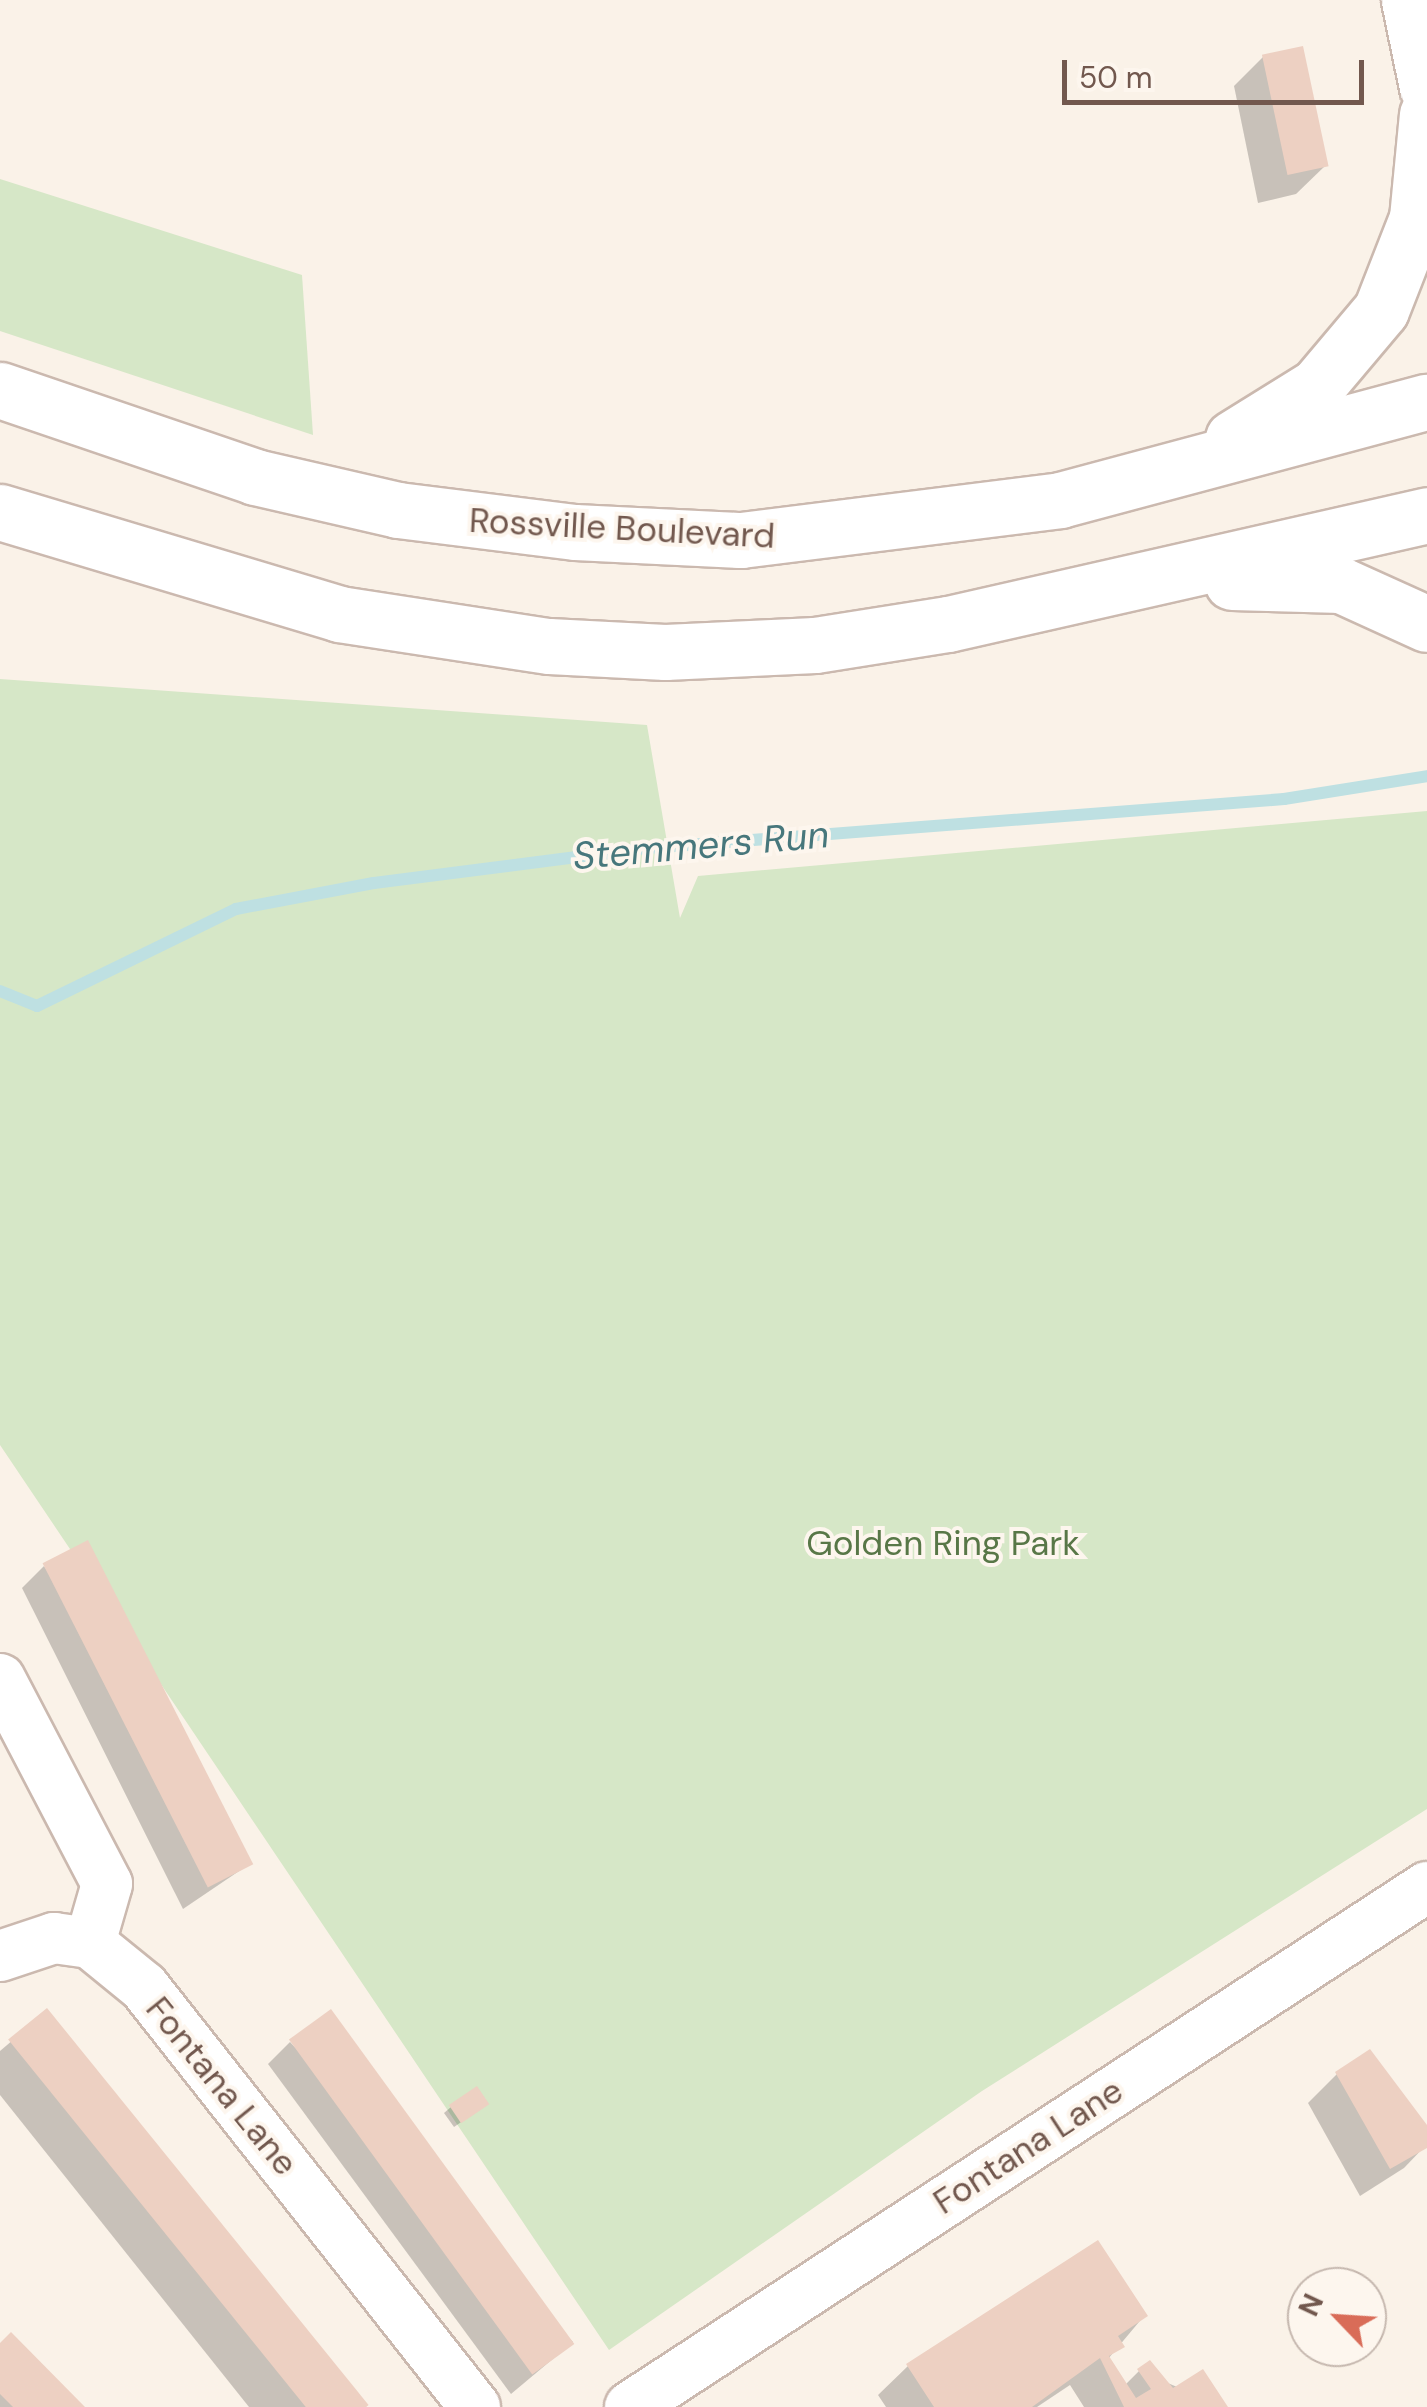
<!DOCTYPE html>
<style>
body{margin:0}
#map{position:relative;width:1427px;height:2407px;overflow:hidden;background:#faf2e8;font-family:"DM Sans",sans-serif}
div>[style]{position:absolute}
.green>*{inset:0;background:#d6e7c7}
.shadow>*{inset:0;background:#0003}
.stream>*{height:12px;margin:-6px;padding:0 6px;transform-origin:6px;border-radius:6px;background:#bee0e2}
.building>*{inset:0;background:#edd0c2;transform-origin:0 0}
.roads{filter:drop-shadow(2px 0 #cbb9af) drop-shadow(-2px 0 #cbb9af) drop-shadow(0 2px #cbb9af) drop-shadow(0 -2px #cbb9af)}
.street>*{height:50px;margin:-25px;padding:0 25px;transform-origin:25px;border-radius:25px;background:#fff}
.secondary>*{height:55px;margin:-27.5px;padding:0 27.5px;transform-origin:27.5px;border-radius:27.5px;background:#fff}
span{translate:-50% -50%;white-space:nowrap;text-align:center;line-height:1.15;-webkit-text-stroke:8px #fdf6ee;paint-order:stroke}
.street-label{font-size:35px;color:#72584e}
.park-label{font-size:35px;color:#587747}
.water-label{font-size:38px;color:#47777c;font-style:italic}
.north{position:absolute;left:1287px;top:2267px;width:100px;height:100px;box-sizing:border-box;background:#fdf6ee;border:2px solid #c5b7ae;border-radius:50%;rotate:295deg;font-size:28px;font-weight:700;line-height:40px;text-align:center;color:#72584e}
.north::after{content:'';display:block;margin:auto;width:35px;height:45px;background:#d96c58;clip-path:polygon(50% 0,100% 100%,50% 72%,0 100%)}
.scale{position:absolute;left:1062px;top:60px;width:302px;height:45px;box-sizing:border-box;border:5px solid #72584e;border-top:0;padding-left:12px;font-size:30px;line-height:35px;white-space:nowrap;color:#72584e;-webkit-text-stroke:8px #fdf6ee;paint-order:stroke}
</style>
<div id="map">
<div class="green">
<div style="clip-path:polygon(0 179px,302px 275px,313px 435px,0 331px)"></div>
<div style="clip-path:polygon(0 679px,647px 725px,680px 918px,698px 876px,1427px 811px,1427px 1809px,982px 2091px,609px 2350px,0 1445px)"></div>
</div>
<div class="shadow">
<div style="clip-path:polygon(1263px 57px,1326px 165px,1296px 194px,1258px 203px,1234px 86px)"></div>
<div style="clip-path:polygon(44px 1566px,248px 1865px,183px 1909px,22px 1588px)"></div>
<div style="clip-path:polygon(47px 2011px,363px 2407px,249px 2407px,0 2095px,0 2051px)"></div>
<div style="clip-path:polygon(290px 2042px,573px 2342px,511px 2394px,268px 2064px)"></div>
<div style="clip-path:polygon(1337px 2074px,1427px 2131px,1427px 2144px,1404px 2168px,1360px 2196px,1308px 2103px)"></div>
<div style="clip-path:polygon(451px 2107px,479px 2110px,454px 2127px,444px 2113px)"></div>
<div style="clip-path:polygon(1097px 2243px,1144px 2316px,1108px 2359px,1125px 2385px,1139px 2371px,1225px 2407px,1084px 2407px,1070px 2385px,1037px 2407px,886px 2407px,878px 2395px,908px 2366px)"></div>
<div style="clip-path:polygon(0 2346px,82px 2407px,0 2407px)"></div>
</div>
<div class="stream">
<div style="left:0;top:991px;width:40px;rotate:22deg"></div>
<div style="left:37px;top:1006px;width:221px;rotate:-26deg"></div>
<div style="left:236px;top:909px;width:140px;rotate:-10.7deg"></div>
<div style="left:374px;top:883px;width:277px;rotate:-7.3deg"></div>
<div style="left:649px;top:848px;width:637px;rotate:-4.41deg"></div>
<div style="left:1284px;top:799px;width:145px;rotate:-9.1deg"></div>
</div>
<div class="building">
<div style="left:1303px;top:46px;width:123px;height:42px;rotate:78deg"></div>
<div style="left:88px;top:1540px;width:364px;height:51px;rotate:63deg"></div>
<div style="left:47px;top:2008px;width:511px;height:50px;rotate:51deg"></div>
<div style="left:331px;top:2009px;width:414px;height:52px;rotate:54deg"></div>
<div style="clip-path:polygon(1370px 2049px,1427px 2125px,1427px 2148px,1390px 2169px,1335px 2072px)"></div>
<div style="left:477px;top:2086px;width:22px;height:34px;rotate:56deg"></div>
<div style="clip-path:polygon(1098px 2240px,1148px 2316px,1118px 2336px,1125px 2347px,1109px 2356px,1136px 2398px,1151px 2389px,1137px 2369px,1150px 2360px,1173px 2388px,1203px 2369px,1228px 2407px,1124px 2407px,1100px 2358px,1032px 2407px,934px 2407px,906px 2364px)"></div>
<div style="clip-path:polygon(11px 2332px,85px 2407px,13px 2407px,0 2394px,0 2343px)"></div>
</div>
<div class="roads">
<div class="street">
<div style="left:0;top:1679px;width:231px;rotate:62.4deg"></div>
<div style="left:107px;top:1884px;width:61px;rotate:106.1deg"></div>
<div style="left:0;top:1956px;width:57px;rotate:-18.4deg"></div>
<div style="left:54px;top:1938px;width:36px;rotate:8deg"></div>
<div style="left:90px;top:1943px;width:70px;rotate:39.2deg"></div>
<div style="left:144px;top:1987px;width:535px;rotate:51.76deg"></div>
<div style="left:630px;top:2407px;width:952px;rotate:-33.12deg"></div>
</div>
<div class="secondary">
<div style="left:1409px;top:0;width:89px;rotate:78.3deg"></div>
<div style="left:0;top:390px;width:269px;rotate:18.8deg"></div>
<div style="left:255px;top:477px;width:147px;rotate:13deg"></div>
<div style="left:398px;top:510px;width:178px;rotate:7.1deg"></div>
<div style="left:575px;top:532px;width:166px;rotate:2.8deg"></div>
<div style="left:741px;top:540px;width:321px;rotate:-7.1deg"></div>
<div style="left:1060px;top:500px;width:380px;rotate:-15deg"></div>
<div style="left:1233px;top:438px;width:99px;rotate:-31.8deg"></div>
<div style="left:1317px;top:386px;width:99px;rotate:-49.9deg"></div>
<div style="left:1381px;top:310px;width:99px;rotate:-68.6deg"></div>
<div style="left:1417px;top:218px;width:104px;rotate:-84.5deg"></div>
<div style="left:0;top:512px;width:354px;rotate:16.7deg"></div>
<div style="left:339px;top:614px;width:212px;rotate:8.7deg"></div>
<div style="left:549px;top:646px;width:116px;rotate:3deg"></div>
<div style="left:665px;top:652px;width:150px;rotate:-2.7deg"></div>
<div style="left:815px;top:645px;width:135px;rotate:-9deg"></div>
<div style="left:948px;top:624px;width:491px;rotate:-12.8deg"></div>
<div style="left:1232px;top:582px;width:109px;rotate:1.6deg"></div>
<div style="left:1341px;top:585px;width:94px;rotate:24.4deg"></div>
</div>
</div>
<div class="street-label">
<span style="left:622px;top:528px;rotate:3deg">Rossville Boulevard</span>
<span style="left:222px;top:2086px;rotate:51deg">Fontana Lane</span>
<span style="left:1028px;top:2146px;rotate:-33deg">Fontana Lane</span>
</div>
<div class="park-label">
<span style="left:943px;top:1543px">Golden Ring Park</span>
</div>
<div class="water-label">
<span style="left:701px;top:846px;rotate:-5deg">Stemmers Run</span>
</div>
<div class="north">N</div>
<div class="scale">50 m</div>
</div>
